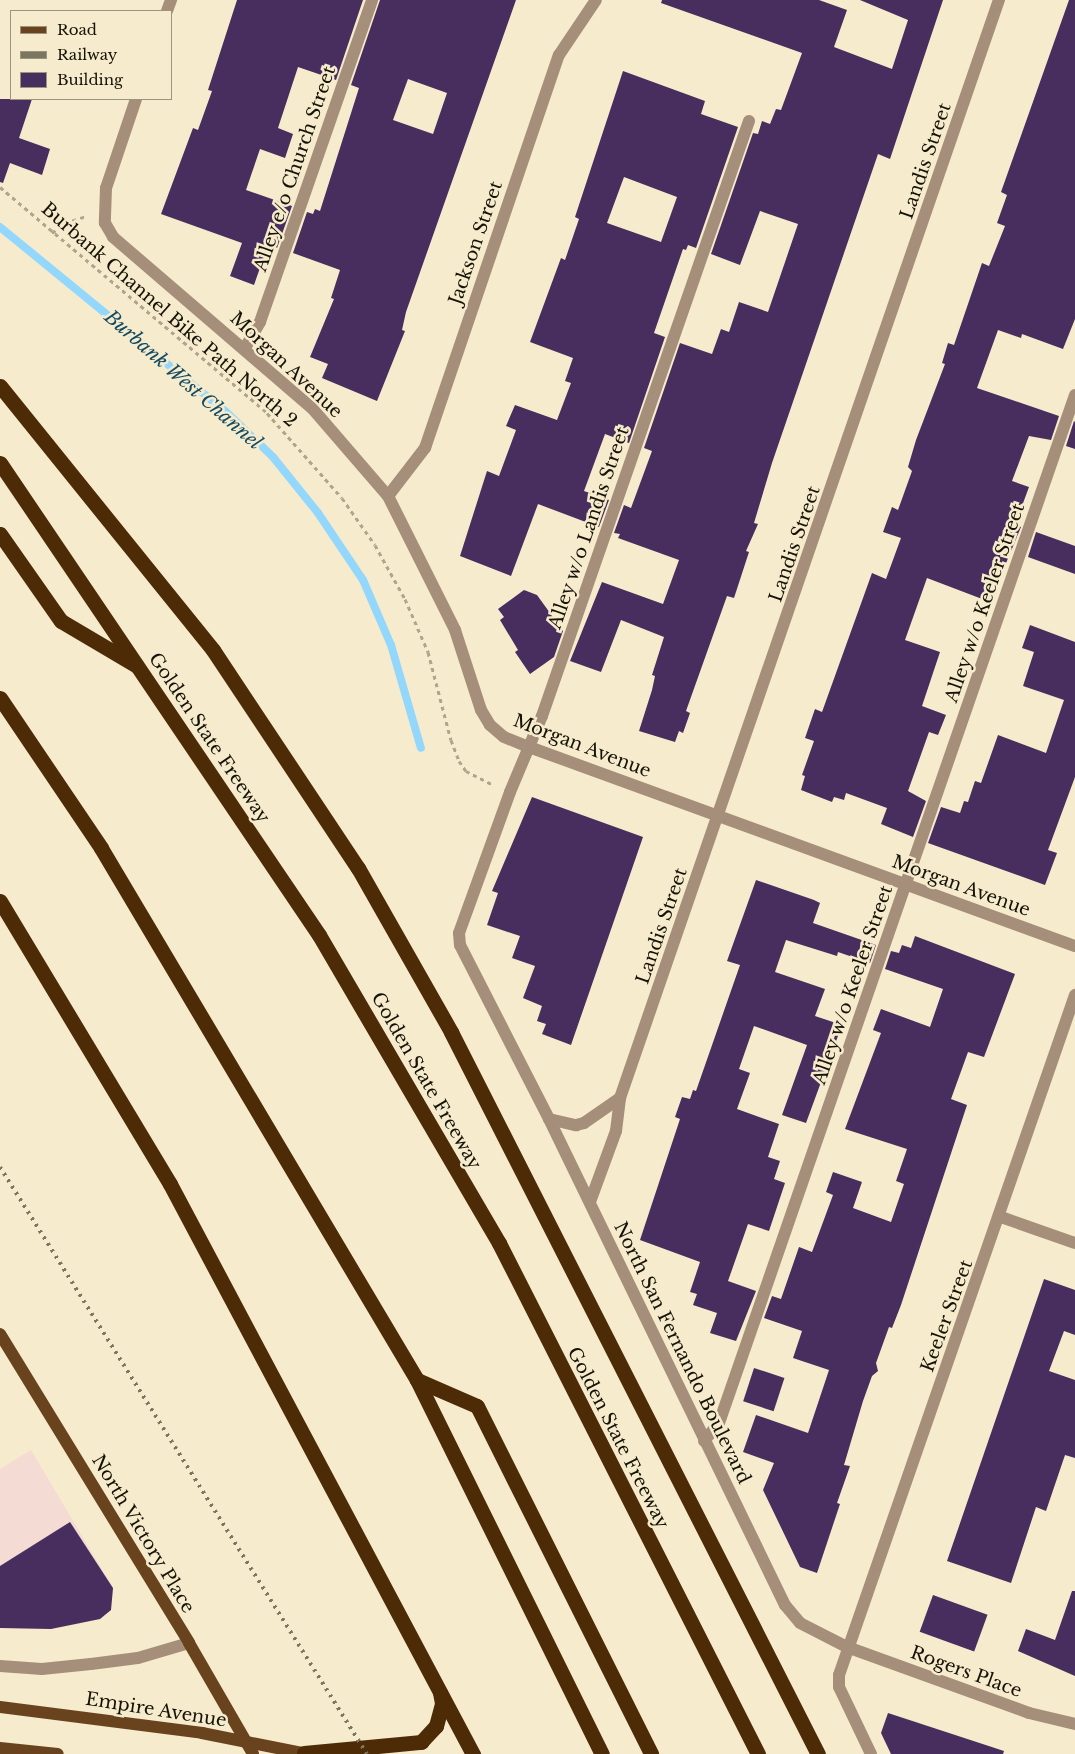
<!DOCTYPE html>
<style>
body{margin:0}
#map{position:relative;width:1075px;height:1754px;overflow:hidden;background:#f6ebcc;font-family:"Libre Baskerville",serif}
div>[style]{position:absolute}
.industrial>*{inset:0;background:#f4dbd4}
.stream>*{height:8px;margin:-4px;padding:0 4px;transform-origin:4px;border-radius:4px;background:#93d7fd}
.building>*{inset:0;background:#472e5e;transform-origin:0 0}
.path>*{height:3px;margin-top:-1.5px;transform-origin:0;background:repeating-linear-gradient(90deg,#ada58c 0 4px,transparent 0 8px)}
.lane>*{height:12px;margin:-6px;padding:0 6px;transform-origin:6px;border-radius:6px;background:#a58f7b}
.street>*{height:12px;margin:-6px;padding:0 6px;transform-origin:6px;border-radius:6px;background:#a58f7b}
.primary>*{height:12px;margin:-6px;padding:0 6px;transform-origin:6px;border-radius:6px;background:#69431e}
.highway>*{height:15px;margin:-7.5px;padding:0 7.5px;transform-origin:7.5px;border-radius:7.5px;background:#4d2b06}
.rail>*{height:4px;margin-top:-2px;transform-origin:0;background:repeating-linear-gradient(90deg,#7c7661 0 2.5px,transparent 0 7.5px)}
span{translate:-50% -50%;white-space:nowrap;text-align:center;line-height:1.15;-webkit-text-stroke:5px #f6ebcc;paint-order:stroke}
.street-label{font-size:18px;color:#151207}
.water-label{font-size:19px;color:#144b64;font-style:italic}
.legend{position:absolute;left:10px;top:10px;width:162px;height:90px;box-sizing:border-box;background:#f6ebcc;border:1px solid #9c947d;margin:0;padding:6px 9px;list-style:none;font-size:15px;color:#151207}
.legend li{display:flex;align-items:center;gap:10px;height:25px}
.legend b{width:25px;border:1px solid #9c947d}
</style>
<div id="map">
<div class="industrial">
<div style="clip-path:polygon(31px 1450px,113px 1588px,111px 1610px,100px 1619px,51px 1629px,0 1628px,0 1469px)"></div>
</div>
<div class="stream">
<div style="left:0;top:227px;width:291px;rotate:39.3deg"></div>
<div style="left:225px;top:411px;width:66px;rotate:43.8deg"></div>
<div style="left:273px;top:457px;width:72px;rotate:51.2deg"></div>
<div style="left:318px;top:513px;width:81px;rotate:56.1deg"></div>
<div style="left:363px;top:580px;width:71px;rotate:66.7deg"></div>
<div style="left:391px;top:645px;width:107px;rotate:73.8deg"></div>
</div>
<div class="building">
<div style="clip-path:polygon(237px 0,363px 0,336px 80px,298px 67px,278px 128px,293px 134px,285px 158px,260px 149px,246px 190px,292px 206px,277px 248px,268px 245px,254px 285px,230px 276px,242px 243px,161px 214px,193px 128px,198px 130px,212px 91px,208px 90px)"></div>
<div style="clip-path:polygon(evenodd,380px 0,516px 0,406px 312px,402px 330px,405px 331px,377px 401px,322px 378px,328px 364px,310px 357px,334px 299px,331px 298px,340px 270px,293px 253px,307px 212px,313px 214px,315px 209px,320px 211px,359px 88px,351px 85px,380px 0,408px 79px,447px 93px,433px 134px,393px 120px,408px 79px)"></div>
<div style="clip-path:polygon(662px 0,819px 0,847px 10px,834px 47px,892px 69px,908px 20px,860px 0,943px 0,890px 159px,878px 154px,772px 463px,754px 523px,758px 524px,746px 551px,749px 552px,734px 598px,727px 596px,686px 711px,690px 713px,683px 733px,679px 731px,675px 742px,639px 731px,652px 690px,655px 676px,652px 675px,664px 637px,621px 620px,601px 672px,570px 661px,602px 582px,663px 604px,679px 560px,618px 538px,620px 534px,614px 533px,624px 505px,631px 508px,652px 451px,644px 448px,680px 343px,712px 354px,721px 329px,729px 332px,739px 302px,768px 312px,798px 224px,760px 211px,740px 265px,711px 254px,753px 133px,758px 134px,762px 121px,770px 124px,776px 109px,781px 110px,802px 53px,661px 3px)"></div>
<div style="clip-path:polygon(1069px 0,1075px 0,1075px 319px,1063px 349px,1022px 334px,1021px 338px,998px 330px,977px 388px,1059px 416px,1051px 440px,1029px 436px,1012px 481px,1029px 487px,1015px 525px,1021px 527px,990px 602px,927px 578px,905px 640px,940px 652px,922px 706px,946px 715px,938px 735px,929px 732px,908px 791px,926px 801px,913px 837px,881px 824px,887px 808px,846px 793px,844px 800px,834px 797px,832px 802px,801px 790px,805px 776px,802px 775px,814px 741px,805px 738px,815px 709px,822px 712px,872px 573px,886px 579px,901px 538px,883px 532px,892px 507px,898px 510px,912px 471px,908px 467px,916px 440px,945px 364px,942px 363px,948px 343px,954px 345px,982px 263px,989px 266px,1005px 226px,997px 223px,1007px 195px,1001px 192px)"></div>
<div style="clip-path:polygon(evenodd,623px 71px,705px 101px,701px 114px,738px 127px,696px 248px,688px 245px,686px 250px,683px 249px,654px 333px,665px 337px,629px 443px,605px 434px,584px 491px,609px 500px,599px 527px,538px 504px,511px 576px,460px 556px,487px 471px,499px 476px,516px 430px,506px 426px,515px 405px,557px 420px,571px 383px,565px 381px,573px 358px,530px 342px,561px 258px,565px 260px,579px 219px,575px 217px,623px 71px,624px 177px,677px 197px,661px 242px,607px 223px,624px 177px)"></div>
<div style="clip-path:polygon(0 99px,32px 99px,19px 138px,50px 149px,42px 175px,10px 163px,3px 183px,0 182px)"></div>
<div style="clip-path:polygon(1074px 421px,1075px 422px,1075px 449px,1066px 446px)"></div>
<div style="clip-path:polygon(1036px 532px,1075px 546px,1075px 574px,1028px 557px)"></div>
<div style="clip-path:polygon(524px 590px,537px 595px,563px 631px,554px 657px,530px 674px,515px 652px,518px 650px,500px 620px,504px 617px,498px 609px)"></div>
<div style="clip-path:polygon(1030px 625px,1075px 642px,1075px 777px,1048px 850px,1057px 853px,1045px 885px,928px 843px,941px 807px,960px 813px,964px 801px,968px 802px,975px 781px,981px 783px,998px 735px,1046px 753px,1064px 700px,1023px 686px,1034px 652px,1022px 648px)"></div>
<div style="clip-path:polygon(532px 797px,643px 837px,571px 1045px,542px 1034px,546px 1024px,537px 1021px,542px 1006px,523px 998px,535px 966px,512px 958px,520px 936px,487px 925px,498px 893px,492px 891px)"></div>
<div style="clip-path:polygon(756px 880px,814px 900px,820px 903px,813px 923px,876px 945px,870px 963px,838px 952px,837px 956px,786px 940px,775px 972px,825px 989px,815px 1016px,842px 1025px,806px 1123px,782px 1115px,807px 1045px,754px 1026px,739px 1069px,750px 1073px,737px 1109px,779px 1124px,768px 1157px,780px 1161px,774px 1179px,785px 1183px,769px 1231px,748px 1224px,728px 1281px,756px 1291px,736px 1341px,710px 1333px,717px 1313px,693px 1305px,697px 1294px,690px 1292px,700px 1262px,640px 1240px,680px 1119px,675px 1117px,682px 1097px,690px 1099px,693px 1090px,696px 1091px,740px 965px,727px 961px)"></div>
<div style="clip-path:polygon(915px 936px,1015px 974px,984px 1057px,968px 1052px,951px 1099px,967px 1105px,901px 1305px,892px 1328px,889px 1327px,876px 1363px,878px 1371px,872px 1376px,863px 1401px,844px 1465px,850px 1466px,837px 1503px,840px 1504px,817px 1573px,800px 1567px,763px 1490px,774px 1463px,743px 1452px,756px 1415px,808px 1433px,829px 1370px,793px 1358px,802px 1331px,764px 1318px,772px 1296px,781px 1299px,799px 1247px,812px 1252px,833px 1195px,826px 1192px,833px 1172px,862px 1182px,853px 1208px,891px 1222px,904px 1184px,896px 1181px,907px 1149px,845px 1129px,881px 1033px,873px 1030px,881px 1009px,930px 1027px,943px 989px,885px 969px,891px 951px,899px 953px,902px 945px,911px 948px)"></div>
<div style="clip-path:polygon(1044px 1279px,1075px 1290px,1075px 1335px,1064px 1331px,1049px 1371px,1075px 1380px,1075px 1458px,1065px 1455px,1046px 1511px,1036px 1507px,1011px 1583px,947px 1561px)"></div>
<div style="left:754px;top:1368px;width:32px;height:35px;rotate:18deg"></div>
<div style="clip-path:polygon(70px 1522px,113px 1588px,111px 1610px,100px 1619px,51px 1629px,0 1628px,0 1566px)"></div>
<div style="clip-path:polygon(1072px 1591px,1075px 1591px,1075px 1676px,1018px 1651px,1026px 1629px,1055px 1640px)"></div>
<div style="left:933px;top:1595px;width:58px;height:39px;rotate:20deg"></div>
<div style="clip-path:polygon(888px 1713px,1004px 1751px,1003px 1754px,891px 1754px,881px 1733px)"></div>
</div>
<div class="path">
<div style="left:0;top:187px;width:350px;rotate:40.2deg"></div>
<div style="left:267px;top:413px;width:113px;rotate:48.6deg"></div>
<div style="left:342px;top:498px;width:57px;rotate:54.9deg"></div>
<div style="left:375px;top:545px;width:62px;rotate:60.9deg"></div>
<div style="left:405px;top:599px;width:58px;rotate:66.5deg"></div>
<div style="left:428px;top:652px;width:91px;rotate:75.4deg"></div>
<div style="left:451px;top:740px;width:22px;rotate:69deg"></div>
<div style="left:459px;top:761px;width:12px;rotate:55deg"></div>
<div style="left:466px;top:771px;width:30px;rotate:27deg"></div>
<div style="left:52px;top:233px;width:16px;rotate:-38deg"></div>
<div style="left:65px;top:223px;width:23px;rotate:-18deg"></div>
</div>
<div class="lane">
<div style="left:245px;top:348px;width:30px;rotate:-60deg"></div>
<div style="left:260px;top:322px;width:341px;rotate:-70.8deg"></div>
<div style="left:460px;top:945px;width:12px;rotate:-95deg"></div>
<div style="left:459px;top:933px;width:150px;rotate:-70.1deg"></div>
<div style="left:510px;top:792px;width:82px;rotate:-67.2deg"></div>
<div style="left:542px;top:716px;width:630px;rotate:-70.82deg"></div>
<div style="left:1001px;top:1217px;width:78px;rotate:19.4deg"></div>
<div style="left:704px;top:1441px;width:23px;rotate:-50deg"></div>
<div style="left:719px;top:1423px;width:1088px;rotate:-70.9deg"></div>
</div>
<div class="street">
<div style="left:167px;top:11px;width:12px;rotate:-70deg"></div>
<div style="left:136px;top:99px;width:94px;rotate:108.6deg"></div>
<div style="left:106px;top:188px;width:35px;rotate:92deg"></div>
<div style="left:105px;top:223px;width:16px;rotate:60deg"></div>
<div style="left:113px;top:237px;width:262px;rotate:40.7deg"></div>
<div style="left:312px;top:408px;width:116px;rotate:49.2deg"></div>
<div style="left:388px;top:496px;width:150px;rotate:63.4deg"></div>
<div style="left:455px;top:630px;width:84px;rotate:72deg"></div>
<div style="left:481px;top:710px;width:17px;rotate:59deg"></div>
<div style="left:490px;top:725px;width:18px;rotate:41deg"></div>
<div style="left:504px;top:737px;width:27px;rotate:22deg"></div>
<div style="left:529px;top:747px;width:581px;rotate:20.03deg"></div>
<div style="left:388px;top:496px;width:61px;rotate:-52.4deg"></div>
<div style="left:425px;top:448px;width:415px;rotate:-71.2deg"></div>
<div style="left:559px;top:55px;width:66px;rotate:-56.1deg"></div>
<div style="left:460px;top:945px;width:195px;rotate:62.9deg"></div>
<div style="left:549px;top:1119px;width:540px;rotate:64.1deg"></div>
<div style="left:785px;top:1605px;width:23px;rotate:50deg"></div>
<div style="left:800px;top:1623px;width:53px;rotate:27.1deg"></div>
<div style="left:847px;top:1647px;width:194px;rotate:19.9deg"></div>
<div style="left:1029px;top:1713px;width:47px;rotate:13.4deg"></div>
<div style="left:549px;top:1119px;width:28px;rotate:13deg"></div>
<div style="left:576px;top:1125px;width:8px;rotate:-14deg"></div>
<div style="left:584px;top:1123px;width:44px;rotate:-34.8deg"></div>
<div style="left:590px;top:1202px;width:76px;rotate:-69.9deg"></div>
<div style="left:616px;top:1131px;width:33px;rotate:-83deg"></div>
<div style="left:620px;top:1098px;width:1162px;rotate:-70.96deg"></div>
<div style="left:0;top:1666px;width:42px;rotate:4.1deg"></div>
<div style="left:42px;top:1669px;width:49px;rotate:-5.8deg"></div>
<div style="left:91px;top:1664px;width:47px;rotate:-7.3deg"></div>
<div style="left:138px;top:1658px;width:53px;rotate:-16.4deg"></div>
<div style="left:871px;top:1754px;width:74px;rotate:-115.5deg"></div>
<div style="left:839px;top:1687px;width:12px;rotate:-90deg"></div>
<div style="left:839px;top:1675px;width:720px;rotate:-70.86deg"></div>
</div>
<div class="primary">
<div style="left:0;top:1334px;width:362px;rotate:58.5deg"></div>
<div style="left:189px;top:1643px;width:128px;rotate:60deg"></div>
<div style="left:0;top:1707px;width:204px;rotate:7.3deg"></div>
<div style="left:202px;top:1733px;width:107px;rotate:11.3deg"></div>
<div style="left:0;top:1748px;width:58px;rotate:5.9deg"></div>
</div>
<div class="highway">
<div style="left:0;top:386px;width:339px;rotate:51.1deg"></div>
<div style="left:213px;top:650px;width:262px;rotate:56.4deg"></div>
<div style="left:358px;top:868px;width:189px;rotate:60.4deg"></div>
<div style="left:451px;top:1032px;width:810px;rotate:63.06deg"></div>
<div style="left:0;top:463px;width:570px;rotate:55.95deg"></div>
<div style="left:319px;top:935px;width:357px;rotate:59.7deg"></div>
<div style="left:499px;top:1243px;width:573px;rotate:63.12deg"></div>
<div style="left:0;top:534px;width:106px;rotate:55deg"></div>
<div style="left:61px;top:621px;width:88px;rotate:30.6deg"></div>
<div style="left:0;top:698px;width:181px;rotate:56deg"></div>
<div style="left:101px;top:848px;width:619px;rotate:59.29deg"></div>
<div style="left:417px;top:1380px;width:417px;rotate:63.7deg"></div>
<div style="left:0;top:901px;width:330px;rotate:59deg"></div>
<div style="left:170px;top:1184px;width:646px;rotate:62.01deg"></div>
<div style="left:417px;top:1380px;width:65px;rotate:23.4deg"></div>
<div style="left:477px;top:1406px;width:389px;rotate:63.4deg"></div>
<div style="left:304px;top:1753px;width:118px;rotate:-5.4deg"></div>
<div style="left:421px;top:1742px;width:22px;rotate:-47deg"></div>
<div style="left:436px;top:1726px;width:24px;rotate:-75deg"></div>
<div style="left:442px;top:1703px;width:10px;rotate:-101deg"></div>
</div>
<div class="rail">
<div style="left:0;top:1167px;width:692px;rotate:57.99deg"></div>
</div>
<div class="street-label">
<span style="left:926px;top:161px;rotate:-71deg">Landis Street</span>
<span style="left:295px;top:169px;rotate:-71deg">Alley e/o Church Street</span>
<span style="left:476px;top:243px;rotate:-71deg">Jackson Street</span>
<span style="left:169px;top:315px;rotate:41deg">Burbank Channel Bike Path North 2</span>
<span style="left:286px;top:365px;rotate:43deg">Morgan Avenue</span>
<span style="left:589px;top:528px;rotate:-71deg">Alley w/o Landis Street</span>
<span style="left:795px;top:544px;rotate:-71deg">Landis Street</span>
<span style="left:985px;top:603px;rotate:-71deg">Alley w/o Keeler Street</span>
<span style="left:209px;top:738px;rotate:56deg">Golden State Freeway</span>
<span style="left:582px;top:746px;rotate:21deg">Morgan Avenue</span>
<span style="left:961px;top:886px;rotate:20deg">Morgan Avenue</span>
<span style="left:662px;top:926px;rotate:-71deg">Landis Street</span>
<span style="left:853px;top:985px;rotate:-71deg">Alley w/o Keeler Street</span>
<span style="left:426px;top:1081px;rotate:60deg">Golden State Freeway</span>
<span style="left:947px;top:1316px;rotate:-70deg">Keeler Street</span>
<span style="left:682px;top:1353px;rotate:64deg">North San Fernando Boulevard</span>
<span style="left:618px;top:1438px;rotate:63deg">Golden State Freeway</span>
<span style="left:143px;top:1534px;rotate:59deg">North Victory Place</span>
<span style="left:966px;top:1672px;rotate:20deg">Rogers Place</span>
<span style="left:156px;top:1710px;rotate:9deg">Empire Avenue</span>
</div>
<div class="water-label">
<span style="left:183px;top:380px;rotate:41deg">Burbank West Channel</span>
</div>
<ul class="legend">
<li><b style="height:6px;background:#69431e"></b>Road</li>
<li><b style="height:6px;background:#7c7661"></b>Railway</li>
<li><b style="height:14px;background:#472e5e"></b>Building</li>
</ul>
</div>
